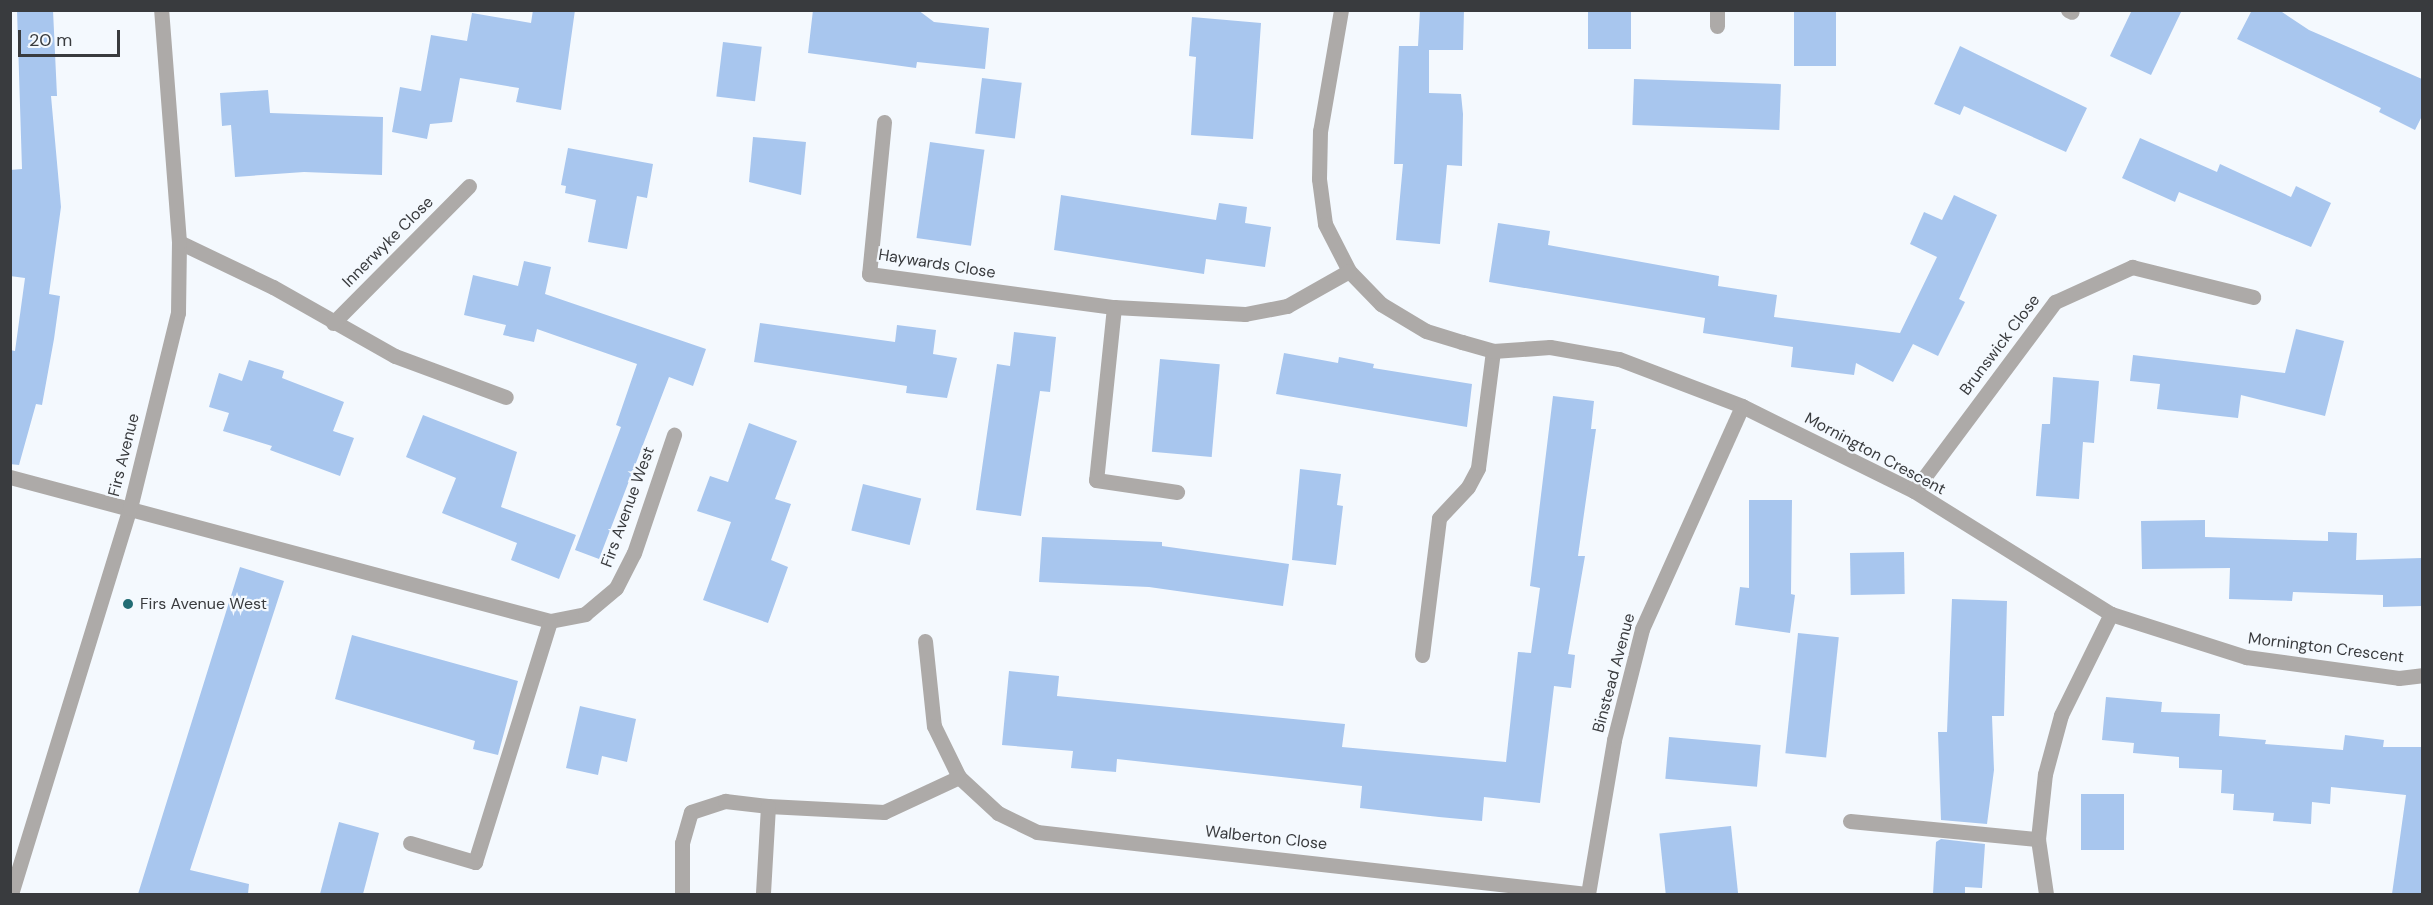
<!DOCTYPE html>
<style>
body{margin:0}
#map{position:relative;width:2433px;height:905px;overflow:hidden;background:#f4f9fe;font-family:"DM Sans",sans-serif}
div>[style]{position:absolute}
.building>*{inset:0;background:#a8c6ee;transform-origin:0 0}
.service>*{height:15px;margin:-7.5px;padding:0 7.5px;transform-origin:7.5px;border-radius:7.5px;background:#adaaa8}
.minor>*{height:15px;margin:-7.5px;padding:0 7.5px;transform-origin:7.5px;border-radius:7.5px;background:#adaaa8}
.dots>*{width:16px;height:16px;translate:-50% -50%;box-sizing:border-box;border:3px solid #f4f9fe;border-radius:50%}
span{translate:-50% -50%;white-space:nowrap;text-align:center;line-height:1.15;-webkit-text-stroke:4.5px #f4f9fe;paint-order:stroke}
.street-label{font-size:16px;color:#393b3e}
.poi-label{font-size:16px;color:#393b3e}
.left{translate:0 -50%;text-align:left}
.frame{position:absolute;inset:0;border:12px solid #393b3e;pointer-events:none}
.scale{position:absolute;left:18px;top:30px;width:102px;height:27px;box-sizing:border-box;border:3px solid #393b3e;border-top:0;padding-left:8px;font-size:18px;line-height:21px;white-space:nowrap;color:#393b3e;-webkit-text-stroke:4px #f4f9fe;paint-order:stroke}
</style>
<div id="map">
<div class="building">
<div style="clip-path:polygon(17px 10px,53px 10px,57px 96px,51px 96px,61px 207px,49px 294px,60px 296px,54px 339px,42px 405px,36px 404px,19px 465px,10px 464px,10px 350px,15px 351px,25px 278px,10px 276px,10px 170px,22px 169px)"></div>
<div style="clip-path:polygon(533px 10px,575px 10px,561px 110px,516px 102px,519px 88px,460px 78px,452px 122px,430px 124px,427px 139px,392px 132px,400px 87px,421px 91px,431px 35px,467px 41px,472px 13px,531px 23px)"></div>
<div style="clip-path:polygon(813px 10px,918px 10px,934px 22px,989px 28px,985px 69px,917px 62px,916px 68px,808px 53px)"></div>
<div style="clip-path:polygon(1420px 10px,1464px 10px,1463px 50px,1429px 50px,1429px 93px,1461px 94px,1463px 114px,1462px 166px,1447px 165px,1440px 244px,1396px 240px,1403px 164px,1394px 164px,1399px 46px,1418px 46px)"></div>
<div style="left:1588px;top:10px;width:43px;height:39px"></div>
<div style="left:1794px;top:10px;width:42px;height:56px"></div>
<div style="clip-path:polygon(2132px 10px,2182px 10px,2151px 75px,2110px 56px)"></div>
<div style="clip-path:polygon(2252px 10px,2279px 10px,2309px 30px,2422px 79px,2422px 116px,2415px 130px,2379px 112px,2381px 108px,2237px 39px)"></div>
<div style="clip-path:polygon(1192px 17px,1261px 23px,1253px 139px,1191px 135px,1196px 57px,1189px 56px)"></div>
<div style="left:723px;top:42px;width:39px;height:55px;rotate:7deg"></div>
<div style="clip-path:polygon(1960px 46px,2087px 108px,2066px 152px,1964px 106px,1960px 115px,1934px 104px)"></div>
<div style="left:982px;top:78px;width:40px;height:56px;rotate:7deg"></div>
<div style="left:1634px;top:79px;width:147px;height:46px;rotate:2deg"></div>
<div style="clip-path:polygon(268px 90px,270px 113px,383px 117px,382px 175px,304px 172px,235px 177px,231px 125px,222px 126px,220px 93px)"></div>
<div style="clip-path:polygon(753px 137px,806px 142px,801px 195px,749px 182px)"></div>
<div style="clip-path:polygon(2140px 138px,2217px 172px,2220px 164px,2291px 197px,2296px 186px,2331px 203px,2311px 247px,2179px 192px,2175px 202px,2122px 178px)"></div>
<div style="left:930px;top:142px;width:55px;height:97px;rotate:8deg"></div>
<div style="clip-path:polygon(568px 148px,653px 164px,647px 198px,637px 196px,627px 249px,588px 242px,596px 200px,565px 193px,566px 186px,561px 185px)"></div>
<div style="clip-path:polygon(1061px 195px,1216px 220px,1219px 203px,1247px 207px,1245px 223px,1271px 227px,1265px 267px,1206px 259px,1204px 274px,1054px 250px)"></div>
<div style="clip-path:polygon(1954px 195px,1997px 215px,1959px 299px,1965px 302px,1938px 356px,1913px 344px,1893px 382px,1856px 363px,1854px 375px,1791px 367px,1793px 347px,1703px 333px,1705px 318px,1489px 282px,1498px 223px,1550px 231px,1548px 245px,1719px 276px,1718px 286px,1777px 295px,1774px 317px,1900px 333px,1937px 257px,1910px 244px,1924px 212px,1942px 220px)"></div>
<div style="clip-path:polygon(524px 261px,551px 267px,545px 294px,706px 349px,693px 386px,669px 377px,599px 559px,575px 550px,621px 427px,616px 425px,637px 364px,537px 329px,534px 342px,503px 335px,506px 325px,464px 315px,473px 275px,518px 286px)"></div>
<div style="clip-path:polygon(760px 323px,895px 342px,897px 325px,936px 330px,933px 354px,957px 358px,947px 398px,906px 393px,907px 386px,754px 362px)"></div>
<div style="clip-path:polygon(2296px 329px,2344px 341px,2325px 416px,2241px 395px,2238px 418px,2157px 409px,2160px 384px,2130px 381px,2133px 355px,2285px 373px)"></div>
<div style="clip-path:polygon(1014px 332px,1056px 337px,1050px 392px,1040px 391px,1021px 516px,976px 510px,997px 364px,1010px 366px)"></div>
<div style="clip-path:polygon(1284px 353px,1338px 363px,1339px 357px,1374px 364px,1373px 368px,1472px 384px,1467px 427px,1276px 394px)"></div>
<div style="left:1160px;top:359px;width:60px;height:93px;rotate:5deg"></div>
<div style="clip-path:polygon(249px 360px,284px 371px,282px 378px,344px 402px,333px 431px,354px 438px,340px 476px,270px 450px,272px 446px,223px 431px,229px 413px,209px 407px,219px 373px,242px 381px)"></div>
<div style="clip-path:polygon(2053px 377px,2099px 381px,2094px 443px,2083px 442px,2079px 499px,2036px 496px,2042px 424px,2050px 424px)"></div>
<div style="clip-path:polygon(1553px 396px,1594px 401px,1591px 429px,1596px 429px,1578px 556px,1585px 556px,1568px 654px,1575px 655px,1571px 688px,1554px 686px,1540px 803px,1484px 797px,1482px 821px,1439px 817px,1360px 808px,1362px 786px,1117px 759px,1116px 772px,1071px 768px,1073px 751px,1002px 745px,1009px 671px,1059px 676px,1057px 696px,1345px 724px,1342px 747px,1506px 762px,1518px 652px,1531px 653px,1540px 588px,1530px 586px)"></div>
<div style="clip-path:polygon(423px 415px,517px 452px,501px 507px,576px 535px,559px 579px,511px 560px,517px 543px,442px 513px,456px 478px,406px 457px)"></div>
<div style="clip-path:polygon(749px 423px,797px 441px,775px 499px,791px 504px,771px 560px,788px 567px,768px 623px,703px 600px,731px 522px,697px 511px,710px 476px,728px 482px)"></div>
<div style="clip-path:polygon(1300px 469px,1341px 474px,1337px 505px,1343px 506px,1336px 565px,1292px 560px)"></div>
<div style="left:863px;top:484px;width:60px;height:48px;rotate:14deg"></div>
<div style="clip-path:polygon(1749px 500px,1792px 500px,1791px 594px,1795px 595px,1790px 633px,1735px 625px,1740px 587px,1749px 588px)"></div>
<div style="clip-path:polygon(2205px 520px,2205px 537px,2328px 541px,2328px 532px,2357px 533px,2356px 560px,2422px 558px,2422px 606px,2383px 607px,2383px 595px,2293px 592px,2292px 601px,2229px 599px,2230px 568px,2142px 569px,2141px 521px)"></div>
<div style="clip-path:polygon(1042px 537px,1162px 542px,1162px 546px,1289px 564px,1283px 606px,1149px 587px,1039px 582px)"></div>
<div style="left:1904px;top:552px;width:42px;height:54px;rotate:89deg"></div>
<div style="clip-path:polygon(240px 567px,284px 581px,190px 870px,249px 884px,248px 894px,138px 894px)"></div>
<div style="clip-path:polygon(1952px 599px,2007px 601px,2004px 716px,1992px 716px,1994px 770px,1987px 824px,1941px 820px,1938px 732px,1947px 732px)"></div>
<div style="left:1798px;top:633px;width:41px;height:121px;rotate:6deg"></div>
<div style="clip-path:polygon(352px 635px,518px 681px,498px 755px,473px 749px,475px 741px,335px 699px)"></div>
<div style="clip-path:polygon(2106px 697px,2162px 702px,2161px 712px,2220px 714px,2219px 736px,2266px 740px,2265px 744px,2343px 750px,2345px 735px,2384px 740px,2383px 747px,2422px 747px,2422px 894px,2392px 894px,2406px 795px,2331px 787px,2330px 804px,2312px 802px,2311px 824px,2273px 821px,2274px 813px,2233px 810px,2234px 794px,2221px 793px,2222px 770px,2179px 768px,2179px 757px,2133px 753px,2134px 743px,2102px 740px)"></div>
<div style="clip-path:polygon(580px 706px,636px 719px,627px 762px,602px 756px,598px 775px,566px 768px)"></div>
<div style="left:1669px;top:737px;width:92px;height:42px;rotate:5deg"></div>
<div style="left:2124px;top:794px;width:56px;height:43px;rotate:90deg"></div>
<div style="clip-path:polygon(339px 822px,379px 833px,363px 894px,320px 894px)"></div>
<div style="left:1731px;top:826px;width:68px;height:72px;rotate:84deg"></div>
<div style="clip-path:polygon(1941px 839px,1985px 844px,1982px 888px,1965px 887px,1965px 894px,1933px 894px,1936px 842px)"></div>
</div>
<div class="service">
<div style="left:1422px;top:655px;width:138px;rotate:-82.9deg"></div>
<div style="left:1439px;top:518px;width:42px;rotate:-46.9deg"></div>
<div style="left:1468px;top:487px;width:21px;rotate:-62deg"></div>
<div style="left:1478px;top:468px;width:118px;rotate:-82.7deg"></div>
<div style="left:1850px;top:821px;width:189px;rotate:5.5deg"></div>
</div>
<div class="minor">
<div style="left:1341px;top:10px;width:123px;rotate:99.8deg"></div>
<div style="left:1320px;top:131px;width:48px;rotate:91.2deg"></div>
<div style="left:1319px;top:179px;width:45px;rotate:82.4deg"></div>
<div style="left:1325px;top:224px;width:53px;rotate:62.9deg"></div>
<div style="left:1349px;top:271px;width:46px;rotate:45.9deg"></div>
<div style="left:1381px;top:304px;width:52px;rotate:31deg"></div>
<div style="left:1426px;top:331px;width:38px;rotate:17deg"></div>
<div style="left:1462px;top:342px;width:32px;rotate:16deg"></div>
<div style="left:1493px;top:351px;width:57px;rotate:-4deg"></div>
<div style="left:1550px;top:347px;width:70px;rotate:9.9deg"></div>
<div style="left:1619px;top:359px;width:132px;rotate:20.9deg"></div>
<div style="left:1742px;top:406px;width:192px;rotate:26.3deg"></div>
<div style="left:1914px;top:491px;width:232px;rotate:32deg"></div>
<div style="left:2111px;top:614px;width:142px;rotate:17.7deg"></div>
<div style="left:2246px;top:657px;width:154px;rotate:7.8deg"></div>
<div style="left:2399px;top:678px;width:23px;rotate:-7deg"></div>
<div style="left:2068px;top:10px;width:4px;rotate:27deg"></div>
<div style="left:1717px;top:26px;width:16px;rotate:-90deg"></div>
<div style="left:884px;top:122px;width:153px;rotate:95.6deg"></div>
<div style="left:869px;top:274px;width:247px;rotate:7.7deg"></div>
<div style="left:1114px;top:307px;width:131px;rotate:3.1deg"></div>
<div style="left:1245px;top:314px;width:43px;rotate:-10.8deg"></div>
<div style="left:1287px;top:306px;width:71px;rotate:-29.4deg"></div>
<div style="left:179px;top:242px;width:104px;rotate:25.6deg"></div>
<div style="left:273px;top:287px;width:140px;rotate:29.5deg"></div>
<div style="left:395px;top:356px;width:118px;rotate:20.3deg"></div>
<div style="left:1114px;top:307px;width:174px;rotate:95.9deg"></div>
<div style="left:1096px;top:480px;width:82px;rotate:8.4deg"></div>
<div style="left:333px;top:323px;width:193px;rotate:-45.2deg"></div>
<div style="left:10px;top:477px;width:559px;rotate:14.93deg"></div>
<div style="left:550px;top:621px;width:36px;rotate:-11deg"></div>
<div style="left:585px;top:614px;width:40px;rotate:-40deg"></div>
<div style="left:616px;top:588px;width:39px;rotate:-63deg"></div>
<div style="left:634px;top:553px;width:125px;rotate:-71.3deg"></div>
<div style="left:1914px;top:491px;width:236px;rotate:-53.3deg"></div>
<div style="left:2055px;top:302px;width:85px;rotate:-24.4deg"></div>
<div style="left:2132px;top:267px;width:125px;rotate:13.9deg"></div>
<div style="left:925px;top:641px;width:85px;rotate:84deg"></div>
<div style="left:934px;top:726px;width:57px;rotate:63.9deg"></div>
<div style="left:959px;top:777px;width:53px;rotate:42.7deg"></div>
<div style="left:998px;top:813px;width:43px;rotate:26deg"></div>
<div style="left:1037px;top:832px;width:553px;rotate:6.43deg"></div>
<div style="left:768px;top:806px;width:116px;rotate:3deg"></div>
<div style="left:884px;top:812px;width:83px;rotate:-25deg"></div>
<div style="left:410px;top:843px;width:68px;rotate:16.3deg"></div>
<div style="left:475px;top:862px;width:252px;rotate:-72.7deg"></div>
<div style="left:11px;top:894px;width:404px;rotate:-72.9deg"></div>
<div style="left:130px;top:508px;width:201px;rotate:-76.2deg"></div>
<div style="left:178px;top:313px;width:71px;rotate:-89.2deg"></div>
<div style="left:179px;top:242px;width:233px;rotate:-94.4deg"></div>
<div style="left:682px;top:894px;width:51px;rotate:-90deg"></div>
<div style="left:682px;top:843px;width:32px;rotate:-74deg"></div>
<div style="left:691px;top:812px;width:36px;rotate:-18deg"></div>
<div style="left:725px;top:801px;width:43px;rotate:6.6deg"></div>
<div style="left:768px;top:806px;width:88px;rotate:93.3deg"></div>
<div style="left:1588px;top:894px;width:156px;rotate:-80.4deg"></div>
<div style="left:1614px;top:740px;width:114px;rotate:-75.8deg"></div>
<div style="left:1642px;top:629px;width:244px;rotate:-65.8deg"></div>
<div style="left:2046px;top:894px;width:56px;rotate:-98.3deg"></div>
<div style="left:2038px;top:839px;width:65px;rotate:-83.9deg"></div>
<div style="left:2045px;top:774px;width:61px;rotate:-74.8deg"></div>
<div style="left:2061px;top:715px;width:113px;rotate:-63.7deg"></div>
</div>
<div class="dots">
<div style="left:128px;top:604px;background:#226c74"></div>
</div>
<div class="street-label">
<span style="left:388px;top:242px;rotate:-45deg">Innerwyke Close</span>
<span style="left:937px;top:264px;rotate:9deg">Haywards Close</span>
<span style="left:2000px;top:345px;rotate:-53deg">Brunswick Close</span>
<span style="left:1875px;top:454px;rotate:28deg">Mornington Crescent</span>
<span style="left:124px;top:455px;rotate:-76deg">Firs Avenue</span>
<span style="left:628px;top:507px;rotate:-70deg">Firs Avenue West</span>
<span style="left:2326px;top:648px;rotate:7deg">Mornington Crescent</span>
<span style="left:1614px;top:673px;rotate:-75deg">Binstead Avenue</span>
<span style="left:1266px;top:838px;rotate:6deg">Walberton Close</span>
</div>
<div class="poi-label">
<span class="left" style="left:140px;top:604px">Firs Avenue West</span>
</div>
<div class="frame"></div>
<div class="scale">20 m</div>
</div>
